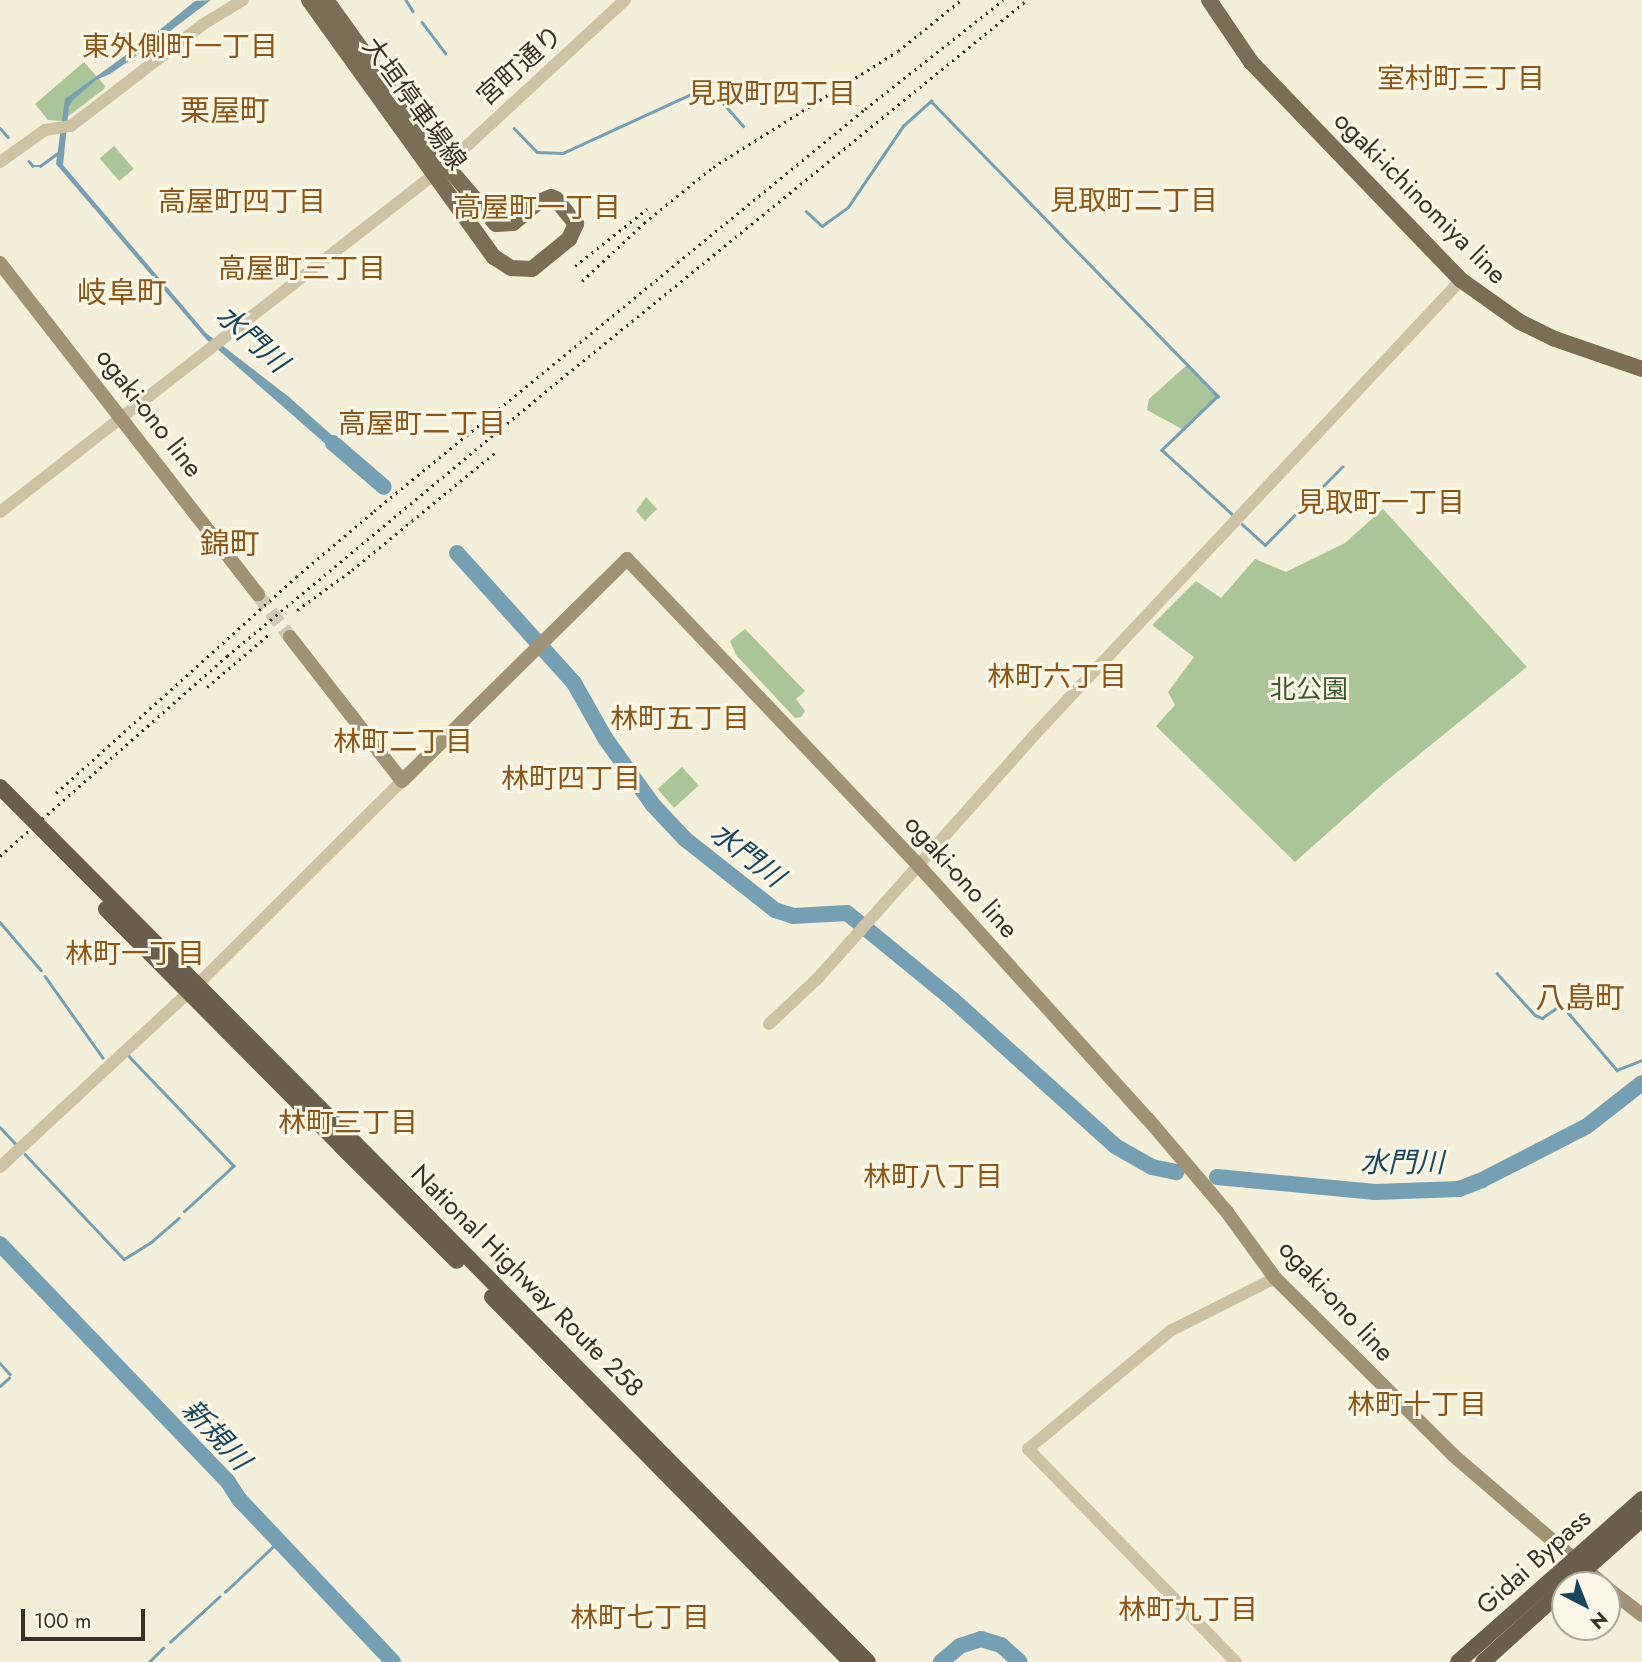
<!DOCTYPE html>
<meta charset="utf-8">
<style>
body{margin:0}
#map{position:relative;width:1642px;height:1662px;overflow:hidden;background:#f4efd9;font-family:Jost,"Noto Sans JP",sans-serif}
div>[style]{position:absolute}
.green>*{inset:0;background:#aac598;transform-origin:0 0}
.water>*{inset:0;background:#75a0b4}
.stream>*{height:2.5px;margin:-1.25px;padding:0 1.25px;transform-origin:1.25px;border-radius:1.25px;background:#75a0b4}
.river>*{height:16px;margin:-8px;padding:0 8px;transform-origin:8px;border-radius:8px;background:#75a0b4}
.secondary-tunnel>*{height:14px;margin-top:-7px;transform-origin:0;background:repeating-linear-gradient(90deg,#cec9b5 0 14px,transparent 0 21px)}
.tertiary>*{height:12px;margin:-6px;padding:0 6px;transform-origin:6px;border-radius:6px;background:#cdc2a4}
.secondary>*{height:14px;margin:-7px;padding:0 7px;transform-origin:7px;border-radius:7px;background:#a19175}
.primary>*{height:16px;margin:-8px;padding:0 8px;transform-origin:8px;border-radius:8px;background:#7c6d56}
.trunk>*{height:16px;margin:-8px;padding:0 8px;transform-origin:8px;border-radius:8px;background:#6b5e4a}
.rail>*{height:2.5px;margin-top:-1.25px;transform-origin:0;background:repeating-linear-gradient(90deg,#383126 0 2px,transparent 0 7px)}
.trunk-bridge>*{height:16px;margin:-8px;padding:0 8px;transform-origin:8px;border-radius:8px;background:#6b5e4a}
span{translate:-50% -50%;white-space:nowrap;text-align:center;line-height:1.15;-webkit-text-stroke:6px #fbf7e6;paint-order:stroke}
.street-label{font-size:26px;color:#383126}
.park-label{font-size:26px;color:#3a5928}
.neighbourhood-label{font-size:28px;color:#8f5417}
.water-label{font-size:28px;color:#18465e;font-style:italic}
.quarter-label{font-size:30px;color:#8f5417}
.north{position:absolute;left:1551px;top:1571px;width:70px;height:70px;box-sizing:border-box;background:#fbf7e6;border:2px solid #ada899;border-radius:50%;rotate:138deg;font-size:19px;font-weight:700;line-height:28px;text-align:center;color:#383126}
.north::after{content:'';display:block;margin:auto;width:24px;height:32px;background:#18465e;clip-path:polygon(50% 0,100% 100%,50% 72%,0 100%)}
.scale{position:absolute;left:21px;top:1609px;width:124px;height:32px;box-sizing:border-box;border:4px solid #383126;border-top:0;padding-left:9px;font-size:21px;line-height:24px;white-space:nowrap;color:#383126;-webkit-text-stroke:5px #fbf7e6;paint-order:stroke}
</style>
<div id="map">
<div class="green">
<div style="clip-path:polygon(84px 62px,105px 86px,104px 89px,62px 121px,48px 120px,35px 104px)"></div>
<div style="left:114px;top:146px;width:30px;height:19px;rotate:49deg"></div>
<div style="clip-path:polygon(1188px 364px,1217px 396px,1182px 429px,1147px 410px,1149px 399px)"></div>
<div style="clip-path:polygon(646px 497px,657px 509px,645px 521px,636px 511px)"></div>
<div style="clip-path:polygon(1383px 509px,1527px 667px,1384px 783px,1295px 862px,1156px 726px,1175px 705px,1168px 692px,1194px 657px,1152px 625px,1196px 581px,1221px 598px,1255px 559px,1286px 572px,1345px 543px)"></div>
<div style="clip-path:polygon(745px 629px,805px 691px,796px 699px,805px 711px,801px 717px,795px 718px,736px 655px,730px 641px)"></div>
<div style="left:682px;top:767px;width:25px;height:33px;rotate:48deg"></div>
</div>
<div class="water">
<div style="clip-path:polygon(211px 0,149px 47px,110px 74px,96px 80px,73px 100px,69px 106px,63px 165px,206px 333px,289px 397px,353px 454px,345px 461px,206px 339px,56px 164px,65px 99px,151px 37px,195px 1px)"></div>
</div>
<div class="stream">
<div style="left:406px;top:0;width:13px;rotate:58deg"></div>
<div style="left:422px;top:22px;width:39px;rotate:53deg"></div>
<div style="left:719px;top:98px;width:37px;rotate:49deg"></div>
<div style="left:0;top:128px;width:12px;rotate:48deg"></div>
<div style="left:514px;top:128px;width:33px;rotate:46deg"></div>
<div style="left:537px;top:152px;width:26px;rotate:2deg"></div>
<div style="left:563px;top:153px;width:151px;rotate:-24.7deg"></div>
<div style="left:29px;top:161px;width:6px;rotate:51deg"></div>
<div style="left:33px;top:166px;width:7px"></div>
<div style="left:40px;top:166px;width:22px;rotate:-36deg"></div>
<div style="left:806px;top:211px;width:22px;rotate:43deg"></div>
<div style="left:822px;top:226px;width:32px;rotate:-36deg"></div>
<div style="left:848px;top:207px;width:98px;rotate:-55.8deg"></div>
<div style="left:903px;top:126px;width:38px;rotate:-42deg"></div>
<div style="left:931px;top:101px;width:412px;rotate:45.8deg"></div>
<div style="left:1218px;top:396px;width:78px;rotate:136deg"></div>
<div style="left:1162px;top:450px;width:95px;rotate:42.4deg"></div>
<div style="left:1242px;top:524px;width:31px;rotate:42deg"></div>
<div style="left:1265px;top:545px;width:110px;rotate:-45.4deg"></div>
<div style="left:0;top:922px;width:63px;rotate:49.5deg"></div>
<div style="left:1497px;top:973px;width:57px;rotate:47.9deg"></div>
<div style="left:1535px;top:1015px;width:8px;rotate:23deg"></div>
<div style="left:1542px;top:1018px;width:24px;rotate:-35deg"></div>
<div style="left:45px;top:976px;width:100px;rotate:54.7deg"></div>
<div style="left:1566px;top:1010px;width:79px;rotate:49.6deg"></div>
<div style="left:1617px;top:1070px;width:27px;rotate:-22deg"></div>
<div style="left:128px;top:1055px;width:153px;rotate:46.3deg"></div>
<div style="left:234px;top:1166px;width:67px;rotate:137.4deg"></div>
<div style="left:0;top:1127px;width:22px;rotate:47deg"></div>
<div style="left:25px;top:1154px;width:144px;rotate:46.7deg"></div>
<div style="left:124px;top:1259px;width:31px;rotate:-32deg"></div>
<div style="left:150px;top:1243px;width:38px;rotate:-41deg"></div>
<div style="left:0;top:1363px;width:15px;rotate:48deg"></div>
<div style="left:0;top:1386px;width:12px;rotate:-42deg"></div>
<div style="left:225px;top:1592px;width:74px;rotate:-43.4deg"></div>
<div style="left:170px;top:1642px;width:67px;rotate:-42.6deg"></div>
<div style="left:149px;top:1662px;width:20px;rotate:-45deg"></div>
</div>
<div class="river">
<div style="left:333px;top:443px;width:67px;rotate:40.8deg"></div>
<div style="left:457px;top:553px;width:175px;rotate:48deg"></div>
<div style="left:574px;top:683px;width:63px;rotate:60.6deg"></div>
<div style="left:605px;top:738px;width:82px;rotate:54.4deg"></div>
<div style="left:653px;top:805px;width:47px;rotate:46.7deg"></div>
<div style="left:685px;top:839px;width:115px;rotate:38.3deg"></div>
<div style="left:775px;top:910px;width:19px;rotate:18deg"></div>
<div style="left:793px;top:916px;width:54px;rotate:-3.2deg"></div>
<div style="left:847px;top:913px;width:136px;rotate:39.3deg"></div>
<div style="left:952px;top:999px;width:219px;rotate:42deg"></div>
<div style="left:1115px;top:1146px;width:43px;rotate:29.6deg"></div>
<div style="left:1152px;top:1167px;width:25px;rotate:12deg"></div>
<div style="left:1217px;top:1177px;width:159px;rotate:5.4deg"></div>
<div style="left:1375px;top:1192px;width:84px;rotate:-2deg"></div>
<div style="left:1459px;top:1189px;width:25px;rotate:-21deg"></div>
<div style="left:1482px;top:1180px;width:118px;rotate:-27.2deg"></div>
<div style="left:1587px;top:1126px;width:70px;rotate:-38deg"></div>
<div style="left:0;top:1244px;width:330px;rotate:46.2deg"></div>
<div style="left:228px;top:1482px;width:20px;rotate:57deg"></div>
<div style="left:239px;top:1499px;width:224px;rotate:46.6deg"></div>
<div style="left:941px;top:1662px;width:25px;rotate:-40deg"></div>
<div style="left:960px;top:1646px;width:22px;rotate:-18deg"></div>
<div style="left:981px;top:1639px;width:21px;rotate:17deg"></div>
<div style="left:1001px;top:1645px;width:25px;rotate:42deg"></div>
</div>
<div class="secondary-tunnel">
<div style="left:258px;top:595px;width:53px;rotate:52.7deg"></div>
</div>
<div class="tertiary">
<div style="left:0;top:162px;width:55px;rotate:-35.4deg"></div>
<div style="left:45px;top:130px;width:26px;rotate:-9deg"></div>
<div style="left:71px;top:126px;width:165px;rotate:-37.6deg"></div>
<div style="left:202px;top:25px;width:48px;rotate:-31.4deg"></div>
<div style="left:0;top:512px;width:564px;rotate:-37.87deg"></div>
<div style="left:445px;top:166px;width:245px;rotate:-42.7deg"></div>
<div style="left:769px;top:1024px;width:67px;rotate:-43.2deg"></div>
<div style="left:818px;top:978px;width:334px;rotate:-48.3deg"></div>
<div style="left:1040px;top:729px;width:616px;rotate:-46.84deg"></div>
<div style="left:0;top:1167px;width:277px;rotate:-42.8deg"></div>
<div style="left:203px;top:979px;width:281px;rotate:-44.9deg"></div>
<div style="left:1236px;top:1662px;width:298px;rotate:-134.3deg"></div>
<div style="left:1028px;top:1449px;width:185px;rotate:-39.7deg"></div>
<div style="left:1170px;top:1331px;width:118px;rotate:-26.8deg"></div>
</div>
<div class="secondary">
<div style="left:0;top:263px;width:420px;rotate:52.1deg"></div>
<div style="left:290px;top:637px;width:182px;rotate:52.1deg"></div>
<div style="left:402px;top:781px;width:316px;rotate:-44.6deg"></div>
<div style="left:627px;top:559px;width:424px;rotate:46.4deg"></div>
<div style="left:919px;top:866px;width:341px;rotate:47.9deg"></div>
<div style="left:1148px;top:1119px;width:122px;rotate:49.7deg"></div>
<div style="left:1227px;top:1212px;width:82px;rotate:54deg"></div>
<div style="left:1275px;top:1278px;width:251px;rotate:44.8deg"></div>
<div style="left:1453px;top:1455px;width:199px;rotate:40.7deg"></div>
<div style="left:1607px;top:1588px;width:44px;rotate:37.6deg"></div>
</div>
<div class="primary">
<div style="left:309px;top:0;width:317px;rotate:54.3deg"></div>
<div style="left:494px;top:257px;width:20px;rotate:33deg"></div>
<div style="left:511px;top:268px;width:21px;rotate:3deg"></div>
<div style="left:532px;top:269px;width:48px;rotate:-39deg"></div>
<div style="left:569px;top:239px;width:17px;rotate:-65deg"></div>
<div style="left:576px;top:224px;width:32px;rotate:-129deg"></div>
<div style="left:556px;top:199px;width:5px;rotate:-158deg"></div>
<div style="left:551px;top:197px;width:15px;rotate:157deg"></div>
<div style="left:537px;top:203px;width:31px;rotate:140deg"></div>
<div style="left:513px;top:223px;width:17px;rotate:177deg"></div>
<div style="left:496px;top:224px;width:94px;rotate:-130.3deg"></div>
<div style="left:435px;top:152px;width:187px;rotate:-125.6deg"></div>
<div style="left:1209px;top:0;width:75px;rotate:55.9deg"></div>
<div style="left:1251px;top:62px;width:303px;rotate:46.1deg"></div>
<div style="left:1461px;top:280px;width:72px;rotate:35.4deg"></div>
<div style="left:1520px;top:322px;width:39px;rotate:26deg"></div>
<div style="left:1555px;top:339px;width:92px;rotate:19deg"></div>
</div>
<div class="trunk">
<div style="left:351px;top:1139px;width:735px;rotate:45.33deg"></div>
<div style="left:341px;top:1146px;width:163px;rotate:44.8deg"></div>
<div style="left:492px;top:1297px;width:512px;rotate:45.47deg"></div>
<div style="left:1568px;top:1585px;width:99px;rotate:-41.7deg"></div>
<div style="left:1458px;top:1662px;width:246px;rotate:-41.5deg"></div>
<div style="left:1483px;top:1662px;width:110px;rotate:-42.1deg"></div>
</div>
<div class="rail">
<div style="left:575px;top:266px;width:92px;rotate:-38.4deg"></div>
<div style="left:582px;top:281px;width:85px;rotate:-43.1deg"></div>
<div style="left:644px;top:223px;width:89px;rotate:-39.1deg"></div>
<div style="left:713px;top:167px;width:218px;rotate:-32.1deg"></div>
<div style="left:898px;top:51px;width:81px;rotate:-39deg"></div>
<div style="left:297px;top:610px;width:68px;rotate:-36deg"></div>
<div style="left:352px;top:570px;width:188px;rotate:-39.4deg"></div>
<div style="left:207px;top:687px;width:80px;rotate:-40.4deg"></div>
<div style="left:56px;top:793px;width:323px;rotate:-42deg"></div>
<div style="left:296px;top:577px;width:102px;rotate:-40.2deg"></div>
<div style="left:374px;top:511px;width:635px;rotate:-39.31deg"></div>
<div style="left:865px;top:109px;width:176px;rotate:-38.3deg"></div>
<div style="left:0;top:856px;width:303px;rotate:-41.4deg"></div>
<div style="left:227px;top:656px;width:448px;rotate:-39.7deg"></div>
<div style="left:572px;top:370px;width:586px;rotate:-39.12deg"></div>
</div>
<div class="trunk-bridge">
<div style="left:0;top:787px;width:497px;rotate:45.1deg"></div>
<div style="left:106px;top:909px;width:334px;rotate:45.2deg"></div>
</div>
<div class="street-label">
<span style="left:520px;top:66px;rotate:-42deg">宮町通り</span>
<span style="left:414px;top:104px;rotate:54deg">大垣停車場線</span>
<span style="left:1420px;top:198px;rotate:45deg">ogaki-ichinomiya line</span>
<span style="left:149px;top:413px;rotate:52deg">ogaki-ono line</span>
<span style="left:961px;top:877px;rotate:48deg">ogaki-ono line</span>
<span style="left:527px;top:1281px;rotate:45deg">National Highway Route 258</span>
<span style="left:1336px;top:1301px;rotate:47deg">ogaki-ono line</span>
<span style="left:1534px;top:1562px;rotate:-42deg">Gidai Bypass</span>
</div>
<div class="park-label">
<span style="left:1309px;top:690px">北公園</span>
</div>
<div class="neighbourhood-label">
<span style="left:180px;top:47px">東外側町一丁目</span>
<span style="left:1461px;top:79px">室村町三丁目</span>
<span style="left:772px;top:94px">見取町四丁目</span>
<span style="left:1134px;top:201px">見取町二丁目</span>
<span style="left:242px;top:202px">高屋町四丁目</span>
<span style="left:537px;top:208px">高屋町一丁目</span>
<span style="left:302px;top:269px">高屋町三丁目</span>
<span style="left:422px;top:424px">高屋町二丁目</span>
<span style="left:1381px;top:503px">見取町一丁目</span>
<span style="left:1057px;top:677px">林町六丁目</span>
<span style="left:680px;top:719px">林町五丁目</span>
<span style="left:403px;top:742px">林町二丁目</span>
<span style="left:571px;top:779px">林町四丁目</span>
<span style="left:135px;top:954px">林町一丁目</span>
<span style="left:348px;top:1123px">林町三丁目</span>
<span style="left:933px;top:1177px">林町八丁目</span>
<span style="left:1417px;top:1405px">林町十丁目</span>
<span style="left:1188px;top:1610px">林町九丁目</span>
<span style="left:640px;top:1618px">林町七丁目</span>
</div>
<div class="water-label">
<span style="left:252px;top:339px;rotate:42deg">水門川</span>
<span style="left:747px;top:855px;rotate:38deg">水門川</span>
<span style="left:1402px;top:1163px">水門川</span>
<span style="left:216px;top:1435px;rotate:47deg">新規川</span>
</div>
<div class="quarter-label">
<span style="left:225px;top:111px">栗屋町</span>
<span style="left:122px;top:293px">岐阜町</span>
<span style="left:230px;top:544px">錦町</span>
<span style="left:1580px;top:998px">八島町</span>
</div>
<div class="north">N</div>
<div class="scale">100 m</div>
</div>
